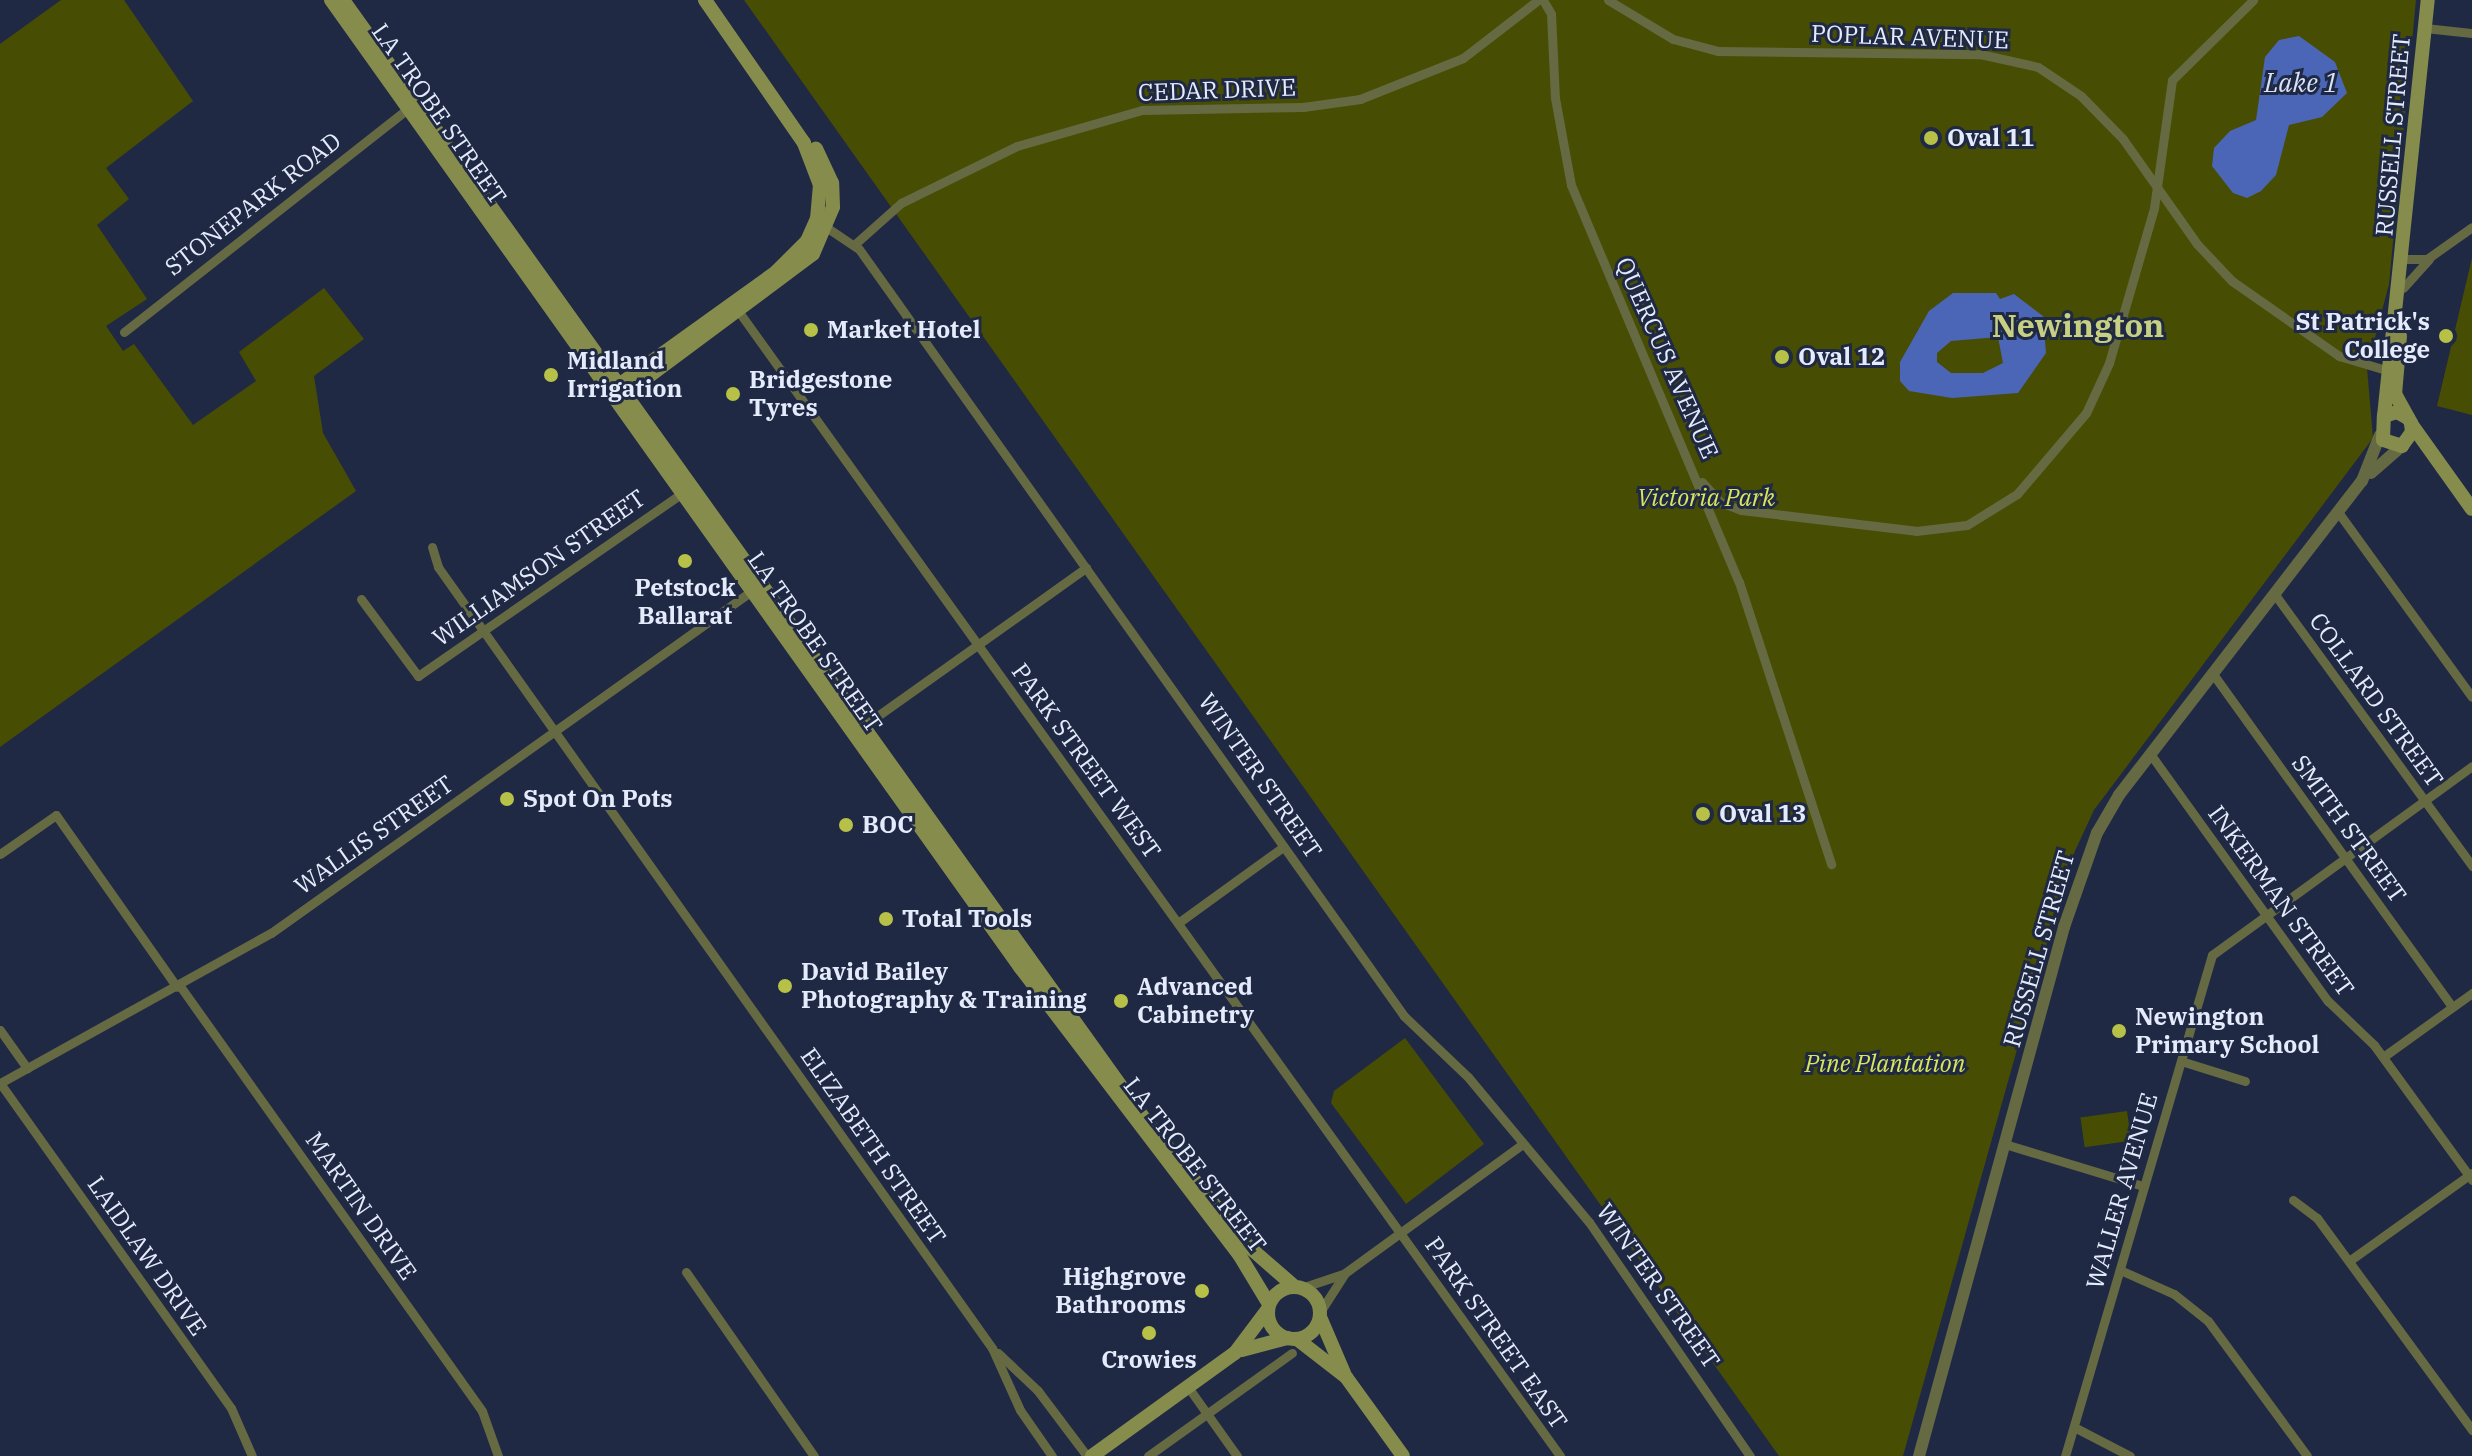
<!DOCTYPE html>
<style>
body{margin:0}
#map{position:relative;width:2472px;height:1456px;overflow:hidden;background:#202943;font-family:"IBM Plex Serif",serif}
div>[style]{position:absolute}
.green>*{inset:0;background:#484d04;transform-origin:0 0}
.water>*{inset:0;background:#4b66b6}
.minor>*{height:9px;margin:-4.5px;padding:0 4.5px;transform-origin:4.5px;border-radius:4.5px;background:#656a42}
.tertiary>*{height:12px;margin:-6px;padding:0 6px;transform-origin:6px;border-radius:6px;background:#656a42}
.secondary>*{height:14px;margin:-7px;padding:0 7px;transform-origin:7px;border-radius:7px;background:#868d4c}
.secondary>.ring{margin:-7px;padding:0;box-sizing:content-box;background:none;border:14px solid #868d4c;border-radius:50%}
.dots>*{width:22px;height:22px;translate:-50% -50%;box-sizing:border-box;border:4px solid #202943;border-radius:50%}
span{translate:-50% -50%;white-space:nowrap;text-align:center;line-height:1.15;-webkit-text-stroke:6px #202943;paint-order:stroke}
.street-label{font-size:24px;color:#e4ebfc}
.poi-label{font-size:24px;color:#e4ebfc;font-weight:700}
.left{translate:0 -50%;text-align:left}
.right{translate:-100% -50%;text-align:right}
.park-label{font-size:24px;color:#d9e65d;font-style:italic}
.water-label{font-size:26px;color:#d9e2f9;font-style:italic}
.district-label{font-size:32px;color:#c6cf82;font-weight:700}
</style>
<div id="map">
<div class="green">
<div style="clip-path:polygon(61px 0,124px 0,193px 101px,106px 168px,129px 199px,97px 225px,147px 299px,106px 326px,123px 351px,134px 344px,193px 425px,256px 381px,239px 352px,324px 288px,364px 339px,314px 376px,323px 433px,356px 491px,0 747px,0 44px)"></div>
<div style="clip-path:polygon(744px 0,2416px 0,2389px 284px,2367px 368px,2373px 438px,2094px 810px,2069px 864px,1903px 1456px,1779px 1456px)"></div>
<div style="clip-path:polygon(2472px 258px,2472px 415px,2437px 406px)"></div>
<div style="clip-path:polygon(1405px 1038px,1484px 1144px,1406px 1204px,1331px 1103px,1334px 1091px)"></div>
<div style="left:2127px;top:1111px;width:30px;height:47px;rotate:82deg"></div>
</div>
<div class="water">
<div style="clip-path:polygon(2299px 36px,2335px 62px,2347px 93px,2322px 117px,2289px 125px,2276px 175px,2261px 191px,2247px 198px,2233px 193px,2212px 166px,2214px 148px,2230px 131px,2256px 120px,2265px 57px,2279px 40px)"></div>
<div style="clip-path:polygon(evenodd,1953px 293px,1996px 293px,2000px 299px,2014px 294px,2043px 316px,2046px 353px,2018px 393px,1952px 398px,1909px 391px,1900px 381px,1900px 362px,1929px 311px,1953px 293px,1998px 337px,2003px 363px,1983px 373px,1951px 373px,1937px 362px,1937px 353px,1951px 341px,1998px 337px)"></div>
</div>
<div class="minor">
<div style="left:1543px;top:0;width:16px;rotate:60deg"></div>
<div style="left:1551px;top:14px;width:84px;rotate:87.3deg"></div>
<div style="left:1555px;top:98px;width:88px;rotate:79.6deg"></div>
<div style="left:1571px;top:185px;width:431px;rotate:67.1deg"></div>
<div style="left:1739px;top:582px;width:297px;rotate:71.9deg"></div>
<div style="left:1608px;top:0;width:76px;rotate:31deg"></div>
<div style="left:1673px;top:39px;width:47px;rotate:14.9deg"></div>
<div style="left:1718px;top:51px;width:262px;rotate:0.7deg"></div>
<div style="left:1980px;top:54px;width:59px;rotate:12.6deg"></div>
<div style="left:2038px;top:67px;width:52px;rotate:34deg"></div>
<div style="left:2081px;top:96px;width:60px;rotate:45.7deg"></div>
<div style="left:2123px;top:139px;width:128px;rotate:54.8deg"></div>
<div style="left:2197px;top:244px;width:51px;rotate:46.6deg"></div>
<div style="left:2232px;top:281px;width:131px;rotate:35deg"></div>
<div style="left:2339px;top:356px;width:49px;rotate:16.6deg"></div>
<div style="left:2425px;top:28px;width:47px;rotate:6.1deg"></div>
<div style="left:829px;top:229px;width:36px;rotate:34deg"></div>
<div style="left:859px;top:249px;width:941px;rotate:54.6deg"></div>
<div style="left:1404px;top:1016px;width:88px;rotate:43.6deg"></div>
<div style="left:1468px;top:1077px;width:189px;rotate:50.2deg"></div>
<div style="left:1589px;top:1222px;width:284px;rotate:55.5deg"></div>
<div style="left:855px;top:244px;width:62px;rotate:-41.7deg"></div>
<div style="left:901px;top:203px;width:129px;rotate:-26.2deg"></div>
<div style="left:1017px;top:146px;width:130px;rotate:-16.1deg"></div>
<div style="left:1142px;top:110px;width:161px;rotate:-1.1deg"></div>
<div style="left:1303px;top:107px;width:58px;rotate:-8deg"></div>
<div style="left:1360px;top:99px;width:111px;rotate:-21.7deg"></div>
<div style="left:1463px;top:58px;width:95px;rotate:-37.7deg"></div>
<div style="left:2404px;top:259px;width:23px"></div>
<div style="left:2427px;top:259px;width:55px;rotate:-35.4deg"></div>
<div style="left:2403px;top:288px;width:39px;rotate:-48deg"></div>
<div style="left:739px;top:312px;width:1408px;rotate:54.33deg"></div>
<div style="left:124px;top:332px;width:360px;rotate:-38.2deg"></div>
<div style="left:1702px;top:482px;width:27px;rotate:48deg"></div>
<div style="left:1720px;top:502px;width:22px;rotate:21deg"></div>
<div style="left:1741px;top:510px;width:176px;rotate:6.8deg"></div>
<div style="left:1916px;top:531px;width:51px;rotate:-6.7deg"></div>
<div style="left:1967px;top:525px;width:59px;rotate:-31.8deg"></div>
<div style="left:2017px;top:494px;width:106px;rotate:-49.6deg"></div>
<div style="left:2086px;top:413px;width:55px;rotate:-65.3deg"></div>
<div style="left:2109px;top:363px;width:161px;rotate:-73.8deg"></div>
<div style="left:2154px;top:208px;width:129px;rotate:-82deg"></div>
<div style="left:2172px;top:80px;width:114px;rotate:-44.6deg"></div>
<div style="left:2338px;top:512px;width:228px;rotate:54.1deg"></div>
<div style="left:432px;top:547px;width:21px;rotate:73deg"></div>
<div style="left:438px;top:567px;width:958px;rotate:54.65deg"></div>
<div style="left:992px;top:1348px;width:68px;rotate:65.7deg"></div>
<div style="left:1020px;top:1410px;width:56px;rotate:55.2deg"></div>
<div style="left:2276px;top:596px;width:334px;rotate:54deg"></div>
<div style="left:361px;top:599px;width:96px;rotate:53.5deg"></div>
<div style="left:418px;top:676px;width:321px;rotate:-34.7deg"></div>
<div style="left:2213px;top:674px;width:409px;rotate:54.3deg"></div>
<div style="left:862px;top:727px;width:275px;rotate:-35.4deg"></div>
<div style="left:2151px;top:755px;width:303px;rotate:54.3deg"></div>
<div style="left:2328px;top:1001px;width:64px;rotate:43.7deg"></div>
<div style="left:2374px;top:1045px;width:167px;rotate:54deg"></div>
<div style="left:0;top:854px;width:68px;rotate:-34.9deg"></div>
<div style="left:56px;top:815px;width:210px;rotate:54.9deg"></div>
<div style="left:1178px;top:923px;width:130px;rotate:-35.9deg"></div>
<div style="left:180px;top:986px;width:521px;rotate:54.6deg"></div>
<div style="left:482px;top:1411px;width:48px;rotate:70.4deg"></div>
<div style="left:0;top:1030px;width:47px;rotate:54.6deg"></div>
<div style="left:2383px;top:1057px;width:110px;rotate:-35.7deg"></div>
<div style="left:2181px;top:1061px;width:67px;rotate:17.4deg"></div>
<div style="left:0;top:1083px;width:310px;rotate:-29deg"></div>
<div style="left:271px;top:933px;width:592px;rotate:-35.44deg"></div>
<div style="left:0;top:1083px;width:399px;rotate:54.6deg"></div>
<div style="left:231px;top:1408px;width:52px;rotate:66.4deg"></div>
<div style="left:2008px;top:1145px;width:141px;rotate:16.9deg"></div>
<div style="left:2293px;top:1200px;width:30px;rotate:37deg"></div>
<div style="left:2317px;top:1218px;width:263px;rotate:53.8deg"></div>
<div style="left:2349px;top:1261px;width:151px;rotate:-35.6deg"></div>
<div style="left:2120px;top:1270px;width:59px;rotate:24deg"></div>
<div style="left:2174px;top:1294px;width:43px;rotate:38.5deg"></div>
<div style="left:2208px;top:1321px;width:167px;rotate:53.7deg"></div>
<div style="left:686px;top:1272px;width:224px;rotate:55.2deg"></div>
<div style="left:1301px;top:1288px;width:44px;rotate:-18.4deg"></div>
<div style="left:1320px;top:1312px;width:46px;rotate:-57.3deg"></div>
<div style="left:1345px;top:1273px;width:218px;rotate:-36deg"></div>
<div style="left:998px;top:1353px;width:55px;rotate:43.5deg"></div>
<div style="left:1038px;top:1391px;width:81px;rotate:53deg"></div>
<div style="left:1188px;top:1387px;width:85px;rotate:54.6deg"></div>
<div style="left:2074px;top:1427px;width:63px;rotate:27.4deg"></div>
<div style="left:1148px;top:1456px;width:177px;rotate:-35.6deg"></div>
<div style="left:2065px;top:1456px;width:522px;rotate:-73.65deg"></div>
<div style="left:2212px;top:955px;width:321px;rotate:-36deg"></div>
</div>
<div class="tertiary">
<div style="left:2371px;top:473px;width:41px;rotate:-41.1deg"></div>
<div style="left:1919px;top:1456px;width:549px;rotate:-74.67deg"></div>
<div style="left:2064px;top:927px;width:100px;rotate:-70.7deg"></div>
<div style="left:2097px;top:833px;width:44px;rotate:-59.9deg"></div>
<div style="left:2119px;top:795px;width:397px;rotate:-52.3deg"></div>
<div style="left:2362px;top:481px;width:49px;rotate:-68.6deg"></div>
</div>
<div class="secondary">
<div style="left:331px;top:0;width:1187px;rotate:54.53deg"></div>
<div style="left:1020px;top:967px;width:363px;rotate:52.7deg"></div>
<div style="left:1240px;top:1256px;width:56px;rotate:58.9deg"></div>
<div style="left:343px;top:0;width:1379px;rotate:54.39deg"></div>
<div style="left:1146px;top:1121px;width:161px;rotate:50.8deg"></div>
<div style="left:1248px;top:1246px;width:62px;rotate:41.1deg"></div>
<div style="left:2400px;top:336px;width:58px;rotate:94.9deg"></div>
<div style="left:2395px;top:394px;width:33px;rotate:61deg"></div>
<div style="left:2411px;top:423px;width:9px;rotate:84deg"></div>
<div style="left:2412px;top:432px;width:17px;rotate:126deg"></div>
<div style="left:2402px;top:446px;width:20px;rotate:-162deg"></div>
<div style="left:2383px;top:440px;width:24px;rotate:-88deg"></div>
<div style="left:2384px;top:416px;width:14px;rotate:-17deg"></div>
<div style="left:2397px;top:412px;width:13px;rotate:29deg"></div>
<div style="left:612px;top:390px;width:202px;rotate:-35.7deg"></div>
<div style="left:776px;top:272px;width:44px;rotate:-45deg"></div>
<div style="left:807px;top:241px;width:24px;rotate:-66deg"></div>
<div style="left:817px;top:219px;width:34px;rotate:-85deg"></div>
<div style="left:820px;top:185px;width:45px;rotate:-110.9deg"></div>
<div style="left:804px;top:143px;width:174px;rotate:-124.7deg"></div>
<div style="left:617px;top:400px;width:244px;rotate:-36.7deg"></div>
<div style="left:813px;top:254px;width:51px;rotate:-66.9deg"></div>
<div style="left:833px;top:207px;width:24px;rotate:-92deg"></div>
<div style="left:832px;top:183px;width:38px;rotate:-115deg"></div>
<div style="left:2384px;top:416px;width:418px;rotate:-84deg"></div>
<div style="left:2412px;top:425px;width:103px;rotate:54.5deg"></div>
<div class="ring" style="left:1268px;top:1287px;width:38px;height:38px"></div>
<div style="left:1320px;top:1317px;width:61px;rotate:66.8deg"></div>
<div style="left:1297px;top:1339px;width:62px;rotate:37.8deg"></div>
<div style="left:1346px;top:1377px;width:97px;rotate:54.2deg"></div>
<div style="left:1242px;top:1350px;width:47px;rotate:-14.9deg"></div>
<div style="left:1092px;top:1456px;width:176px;rotate:-35.8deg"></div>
<div style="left:1235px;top:1353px;width:55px;rotate:-53.1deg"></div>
</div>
<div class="dots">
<div style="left:1931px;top:138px;background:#b7c148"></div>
<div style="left:811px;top:330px;background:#b7c148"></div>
<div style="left:2446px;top:336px;background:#b7c148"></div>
<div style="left:1782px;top:357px;background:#b7c148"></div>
<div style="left:551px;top:375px;background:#b7c148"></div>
<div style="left:733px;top:394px;background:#b7c148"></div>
<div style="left:685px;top:561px;background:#b7c148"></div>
<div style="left:507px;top:799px;background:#b7c148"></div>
<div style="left:1703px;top:814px;background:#b7c148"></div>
<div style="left:846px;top:825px;background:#b7c148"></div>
<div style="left:886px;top:919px;background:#b7c148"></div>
<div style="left:785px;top:986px;background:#b7c148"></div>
<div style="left:1121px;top:1001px;background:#b7c148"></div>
<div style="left:2119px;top:1031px;background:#b7c148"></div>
<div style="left:1202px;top:1291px;background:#b7c148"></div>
<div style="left:1149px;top:1333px;background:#b7c148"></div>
</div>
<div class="street-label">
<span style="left:1910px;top:37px;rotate:2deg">POPLAR AVENUE</span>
<span style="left:1217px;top:90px;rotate:-2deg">CEDAR DRIVE</span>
<span style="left:439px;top:114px;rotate:55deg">LA TROBE STREET</span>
<span style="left:2393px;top:135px;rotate:-85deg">RUSSELL STREET</span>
<span style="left:253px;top:204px;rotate:-38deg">STONEPARK ROAD</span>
<span style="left:1667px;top:358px;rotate:66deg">QUERCUS AVENUE</span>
<span style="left:539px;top:568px;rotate:-35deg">WILLIAMSON STREET</span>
<span style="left:815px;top:642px;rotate:55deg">LA TROBE STREET</span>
<span style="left:2376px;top:700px;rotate:54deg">COLLARD STREET</span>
<span style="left:1086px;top:761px;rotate:54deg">PARK STREET WEST</span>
<span style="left:1260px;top:776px;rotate:55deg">WINTER STREET</span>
<span style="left:2349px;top:829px;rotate:54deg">SMITH STREET</span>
<span style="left:374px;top:835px;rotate:-35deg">WALLIS STREET</span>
<span style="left:2281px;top:901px;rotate:54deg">INKERMAN STREET</span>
<span style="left:2039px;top:949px;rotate:-74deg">RUSSELL STREET</span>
<span style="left:873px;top:1146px;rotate:55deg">ELIZABETH STREET</span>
<span style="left:1195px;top:1165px;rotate:52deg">LA TROBE STREET</span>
<span style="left:2122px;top:1191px;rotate:-74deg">WALLER AVENUE</span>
<span style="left:361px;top:1206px;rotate:55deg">MARTIN DRIVE</span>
<span style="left:147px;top:1256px;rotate:55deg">LAIDLAW DRIVE</span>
<span style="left:1658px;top:1286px;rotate:55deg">WINTER STREET</span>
<span style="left:1496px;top:1333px;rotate:55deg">PARK STREET EAST</span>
</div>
<div class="poi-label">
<span class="left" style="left:1947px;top:138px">Oval 11</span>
<span class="right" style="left:2430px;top:336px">St Patrick's<br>College</span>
<span class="left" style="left:827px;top:330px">Market Hotel</span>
<span class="left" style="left:1798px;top:357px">Oval 12</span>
<span class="left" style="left:567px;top:375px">Midland<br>Irrigation</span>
<span class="left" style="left:749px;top:394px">Bridgestone<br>Tyres</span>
<span style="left:685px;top:602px">Petstock<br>Ballarat</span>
<span class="left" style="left:523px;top:799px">Spot On Pots</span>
<span class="left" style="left:1719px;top:814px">Oval 13</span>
<span class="left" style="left:862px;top:825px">BOC</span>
<span class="left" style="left:902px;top:919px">Total Tools</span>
<span class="left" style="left:801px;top:986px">David Bailey<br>Photography &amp; Training</span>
<span class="left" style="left:1137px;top:1001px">Advanced<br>Cabinetry</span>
<span class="left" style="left:2135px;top:1031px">Newington<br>Primary School</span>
<span class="right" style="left:1186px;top:1291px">Highgrove<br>Bathrooms</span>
<span style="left:1149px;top:1360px">Crowies</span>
</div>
<div class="park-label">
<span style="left:1706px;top:498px">Victoria Park</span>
<span style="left:1885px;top:1064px">Pine Plantation</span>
</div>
<div class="water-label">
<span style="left:2301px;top:83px">Lake 1</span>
</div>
<div class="district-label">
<span style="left:2078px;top:325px">Newington</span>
</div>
</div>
